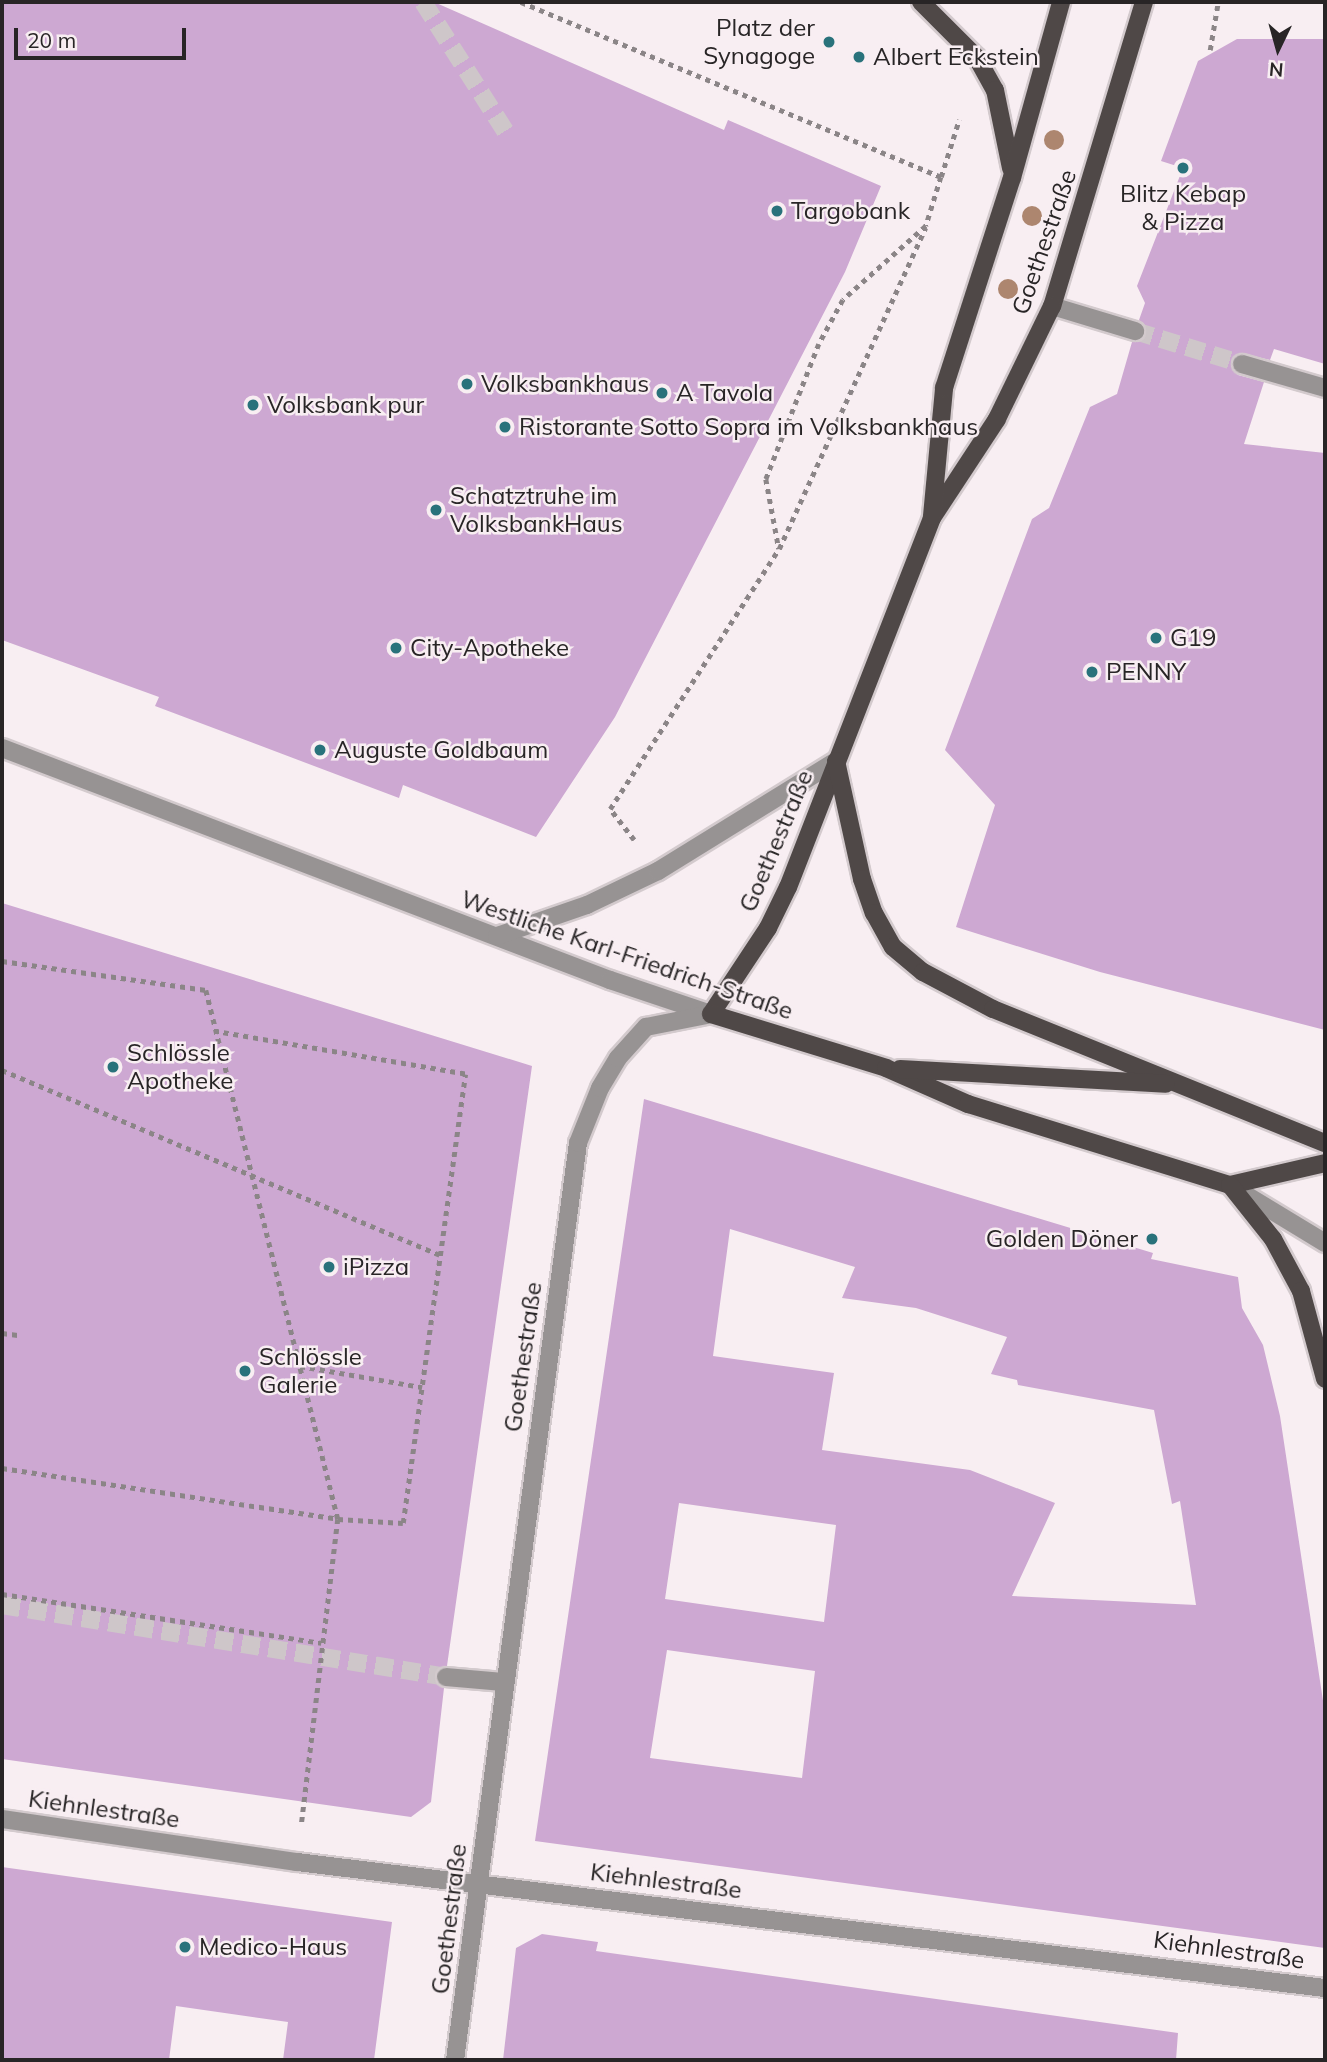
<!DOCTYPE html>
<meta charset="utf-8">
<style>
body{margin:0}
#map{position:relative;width:1327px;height:2062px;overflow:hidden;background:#f8eef2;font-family:Mulish,sans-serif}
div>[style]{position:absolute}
.building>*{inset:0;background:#cda8d2}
.minor-tunnel>*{height:18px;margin-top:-9px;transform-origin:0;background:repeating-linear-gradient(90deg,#cec6c9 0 18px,transparent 0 27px)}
.path>*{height:4.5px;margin-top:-2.25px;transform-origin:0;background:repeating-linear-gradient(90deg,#8b8587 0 5px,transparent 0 10px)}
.roads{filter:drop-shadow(2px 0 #d3cacd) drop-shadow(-2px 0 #d3cacd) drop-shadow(0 2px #d3cacd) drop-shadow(0 -2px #d3cacd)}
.minor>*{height:18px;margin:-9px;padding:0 9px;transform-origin:9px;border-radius:9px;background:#979393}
.major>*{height:18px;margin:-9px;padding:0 9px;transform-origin:9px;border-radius:9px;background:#4f4847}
.trees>*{width:20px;height:20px;margin:-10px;border-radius:50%;background:#ad866f}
.dots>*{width:19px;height:19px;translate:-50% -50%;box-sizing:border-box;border:4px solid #f8eef2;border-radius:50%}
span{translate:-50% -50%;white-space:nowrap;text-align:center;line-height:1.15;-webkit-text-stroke:5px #f8eef2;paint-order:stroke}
.poi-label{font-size:24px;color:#282526}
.right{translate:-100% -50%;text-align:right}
.left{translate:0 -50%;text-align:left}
.street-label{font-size:24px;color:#282526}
.frame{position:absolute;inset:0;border:4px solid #282526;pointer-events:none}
.north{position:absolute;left:1243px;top:14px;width:70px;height:70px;-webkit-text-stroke:5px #f8eef2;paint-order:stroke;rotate:185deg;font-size:19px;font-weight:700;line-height:28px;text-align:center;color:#282526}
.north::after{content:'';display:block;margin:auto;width:24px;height:32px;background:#282526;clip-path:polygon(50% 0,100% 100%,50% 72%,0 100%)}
.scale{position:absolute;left:14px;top:28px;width:172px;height:32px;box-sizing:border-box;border:4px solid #282526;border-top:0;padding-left:9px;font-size:21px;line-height:24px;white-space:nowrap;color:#282526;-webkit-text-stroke:5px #f8eef2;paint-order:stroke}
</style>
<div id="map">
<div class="building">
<div style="clip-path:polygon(2px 2px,434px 2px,724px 130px,728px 120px,881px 186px,845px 272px,615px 717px,536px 837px,403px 785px,399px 798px,155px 706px,159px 697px,2px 640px)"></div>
<div style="clip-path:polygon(1237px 39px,1325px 39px,1325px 364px,1274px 349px,1270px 360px,1240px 353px,1231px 366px,1238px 375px,1264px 382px,1244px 444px,1325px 453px,1325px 1030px,1100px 972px,956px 927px,995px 805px,945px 750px,1032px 519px,1049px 508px,1090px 407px,1117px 394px,1132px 342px,1146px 335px,1139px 320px,1145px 303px,1137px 286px,1183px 168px,1161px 161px,1198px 61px)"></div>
<div style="clip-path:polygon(2px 903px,532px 1066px,447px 1666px,435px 1675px,444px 1688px,431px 1802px,411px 1817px,2px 1759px)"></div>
<div style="clip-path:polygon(evenodd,644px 1099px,1153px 1253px,1151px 1259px,1238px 1277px,1242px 1308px,1263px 1345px,1280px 1416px,1325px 1714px,1325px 1948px,535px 1841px,644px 1099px,730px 1229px,855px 1267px,842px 1298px,916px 1308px,1007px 1337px,991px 1374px,1017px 1380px,1018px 1385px,1154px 1410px,1172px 1504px,1180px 1501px,1196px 1605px,1012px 1596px,1055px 1503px,970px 1470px,822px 1450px,834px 1373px,713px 1356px,730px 1229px,644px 1099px,679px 1503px,836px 1525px,824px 1622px,665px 1599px,679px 1503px,644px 1099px,667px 1650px,815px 1671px,802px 1778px,650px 1758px,667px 1650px)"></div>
<div style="clip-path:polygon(2px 1867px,392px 1922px,374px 2060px,283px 2060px,288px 2022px,176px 2006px,169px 2060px,2px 2060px)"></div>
<div style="clip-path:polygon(542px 1934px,598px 1942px,596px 1951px,1178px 2033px,1176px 2060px,503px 2060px,516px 1948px)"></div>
</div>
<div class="minor-tunnel">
<div style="left:423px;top:2px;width:160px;rotate:57.5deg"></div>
<div style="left:1135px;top:331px;width:112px;rotate:17.1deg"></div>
<div style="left:2px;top:1605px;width:450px;rotate:9.2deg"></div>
</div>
<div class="path">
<div style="left:521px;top:2px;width:455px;rotate:22.6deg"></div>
<div style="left:941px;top:177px;width:51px;rotate:107deg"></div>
<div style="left:926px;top:226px;width:111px;rotate:138.3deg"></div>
<div style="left:843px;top:300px;width:50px;rotate:118.6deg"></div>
<div style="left:819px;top:344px;width:145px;rotate:111.4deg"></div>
<div style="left:766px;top:479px;width:71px;rotate:79.5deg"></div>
<div style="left:1210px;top:50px;width:49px;rotate:-80.5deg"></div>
<div style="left:941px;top:177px;width:60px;rotate:-72.5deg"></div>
<div style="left:634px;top:840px;width:39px;rotate:-128deg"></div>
<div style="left:610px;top:809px;width:310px;rotate:-57deg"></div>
<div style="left:779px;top:549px;width:353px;rotate:-65.5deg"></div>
<div style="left:2px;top:961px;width:206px;rotate:8.1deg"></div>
<div style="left:206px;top:990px;width:545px;rotate:75.99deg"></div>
<div style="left:338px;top:1519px;width:65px;rotate:3.5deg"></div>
<div style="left:403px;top:1523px;width:453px;rotate:-82.1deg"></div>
<div style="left:465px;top:1074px;width:251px;rotate:-170.3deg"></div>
<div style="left:2px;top:1070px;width:475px;rotate:22.9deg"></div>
<div style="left:2px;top:1333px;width:16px;rotate:7deg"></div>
<div style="left:300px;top:1366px;width:124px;rotate:9.8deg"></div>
<div style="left:2px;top:1468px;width:340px;rotate:8.6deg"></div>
<div style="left:338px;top:1519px;width:306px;rotate:96.8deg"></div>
<div style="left:2px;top:1594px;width:323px;rotate:8.7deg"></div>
</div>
<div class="roads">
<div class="minor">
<div style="left:1052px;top:306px;width:87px;rotate:16.8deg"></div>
<div style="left:1242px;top:364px;width:86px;rotate:16.1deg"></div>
<div style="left:2px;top:748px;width:651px;rotate:20.89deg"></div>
<div style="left:610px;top:980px;width:103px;rotate:18.6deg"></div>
<div style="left:497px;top:936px;width:95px;rotate:-19deg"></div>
<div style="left:587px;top:905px;width:79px;rotate:-25.6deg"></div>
<div style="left:658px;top:871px;width:209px;rotate:-31.7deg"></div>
<div style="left:1233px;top:1187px;width:108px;rotate:31.3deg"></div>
<div style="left:446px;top:1677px;width:57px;rotate:5deg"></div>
<div style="left:2px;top:1819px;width:298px;rotate:8.3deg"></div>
<div style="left:297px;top:1862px;width:1036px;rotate:6.99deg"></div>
<div style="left:455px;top:2060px;width:925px;rotate:-82.36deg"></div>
<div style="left:578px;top:1143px;width:59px;rotate:-68.2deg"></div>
<div style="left:600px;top:1088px;width:35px;rotate:-59deg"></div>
<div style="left:618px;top:1058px;width:42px;rotate:-47.9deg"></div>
<div style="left:646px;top:1027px;width:66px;rotate:-11.3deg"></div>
</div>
<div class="major">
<div style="left:921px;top:2px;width:79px;rotate:45deg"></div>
<div style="left:977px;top:58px;width:37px;rotate:61deg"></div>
<div style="left:995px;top:90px;width:80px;rotate:78.4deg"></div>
<div style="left:1144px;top:2px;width:318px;rotate:106.8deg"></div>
<div style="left:1052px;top:306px;width:126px;rotate:116deg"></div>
<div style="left:997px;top:419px;width:118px;rotate:123.3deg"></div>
<div style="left:932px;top:518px;width:396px;rotate:111.3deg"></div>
<div style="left:788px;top:887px;width:46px;rotate:116deg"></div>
<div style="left:768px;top:928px;width:103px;rotate:123.5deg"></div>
<div style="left:711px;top:1014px;width:183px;rotate:17.1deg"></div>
<div style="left:886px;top:1068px;width:90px;rotate:23.7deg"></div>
<div style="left:968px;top:1104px;width:274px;rotate:17.2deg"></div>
<div style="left:1230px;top:1185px;width:98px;rotate:-13deg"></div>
<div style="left:932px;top:516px;width:129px;rotate:-84.6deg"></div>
<div style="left:944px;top:388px;width:221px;rotate:-72.1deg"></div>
<div style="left:1012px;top:178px;width:183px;rotate:-74.4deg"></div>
<div style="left:836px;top:761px;width:121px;rotate:77.6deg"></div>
<div style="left:862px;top:879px;width:36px;rotate:71deg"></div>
<div style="left:874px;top:913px;width:39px;rotate:61deg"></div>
<div style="left:893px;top:947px;width:39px;rotate:40deg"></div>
<div style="left:923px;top:972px;width:79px;rotate:27.9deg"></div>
<div style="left:993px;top:1009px;width:358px;rotate:22deg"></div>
<div style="left:900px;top:1069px;width:266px;rotate:3.2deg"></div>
<div style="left:1230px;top:1185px;width:69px;rotate:51.5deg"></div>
<div style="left:1273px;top:1239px;width:59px;rotate:61.7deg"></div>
<div style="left:1301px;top:1291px;width:91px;rotate:74.7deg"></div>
</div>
</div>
<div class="trees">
<div style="left:1054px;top:140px"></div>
<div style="left:1032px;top:216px"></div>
<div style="left:1008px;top:289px"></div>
</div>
<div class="dots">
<div style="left:829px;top:42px;background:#29727b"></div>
<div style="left:859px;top:57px;background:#29727b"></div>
<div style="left:1183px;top:168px;background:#29727b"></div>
<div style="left:777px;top:211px;background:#29727b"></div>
<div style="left:467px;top:384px;background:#29727b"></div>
<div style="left:662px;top:393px;background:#29727b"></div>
<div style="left:253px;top:405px;background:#29727b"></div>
<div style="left:505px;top:427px;background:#29727b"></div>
<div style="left:436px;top:510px;background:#29727b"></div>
<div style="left:1156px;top:638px;background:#29727b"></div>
<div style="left:396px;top:648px;background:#29727b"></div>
<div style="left:1092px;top:672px;background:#29727b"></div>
<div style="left:320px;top:750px;background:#29727b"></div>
<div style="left:113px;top:1067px;background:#29727b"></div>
<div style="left:1152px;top:1239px;background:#29727b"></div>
<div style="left:329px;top:1267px;background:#29727b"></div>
<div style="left:245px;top:1371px;background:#29727b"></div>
<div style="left:185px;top:1947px;background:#29727b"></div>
</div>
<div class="poi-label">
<span class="right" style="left:815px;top:42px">Platz der<br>Synagoge</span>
<span class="left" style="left:873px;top:57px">Albert Eckstein</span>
<span style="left:1183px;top:208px">Blitz Kebap<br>&amp; Pizza</span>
<span class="left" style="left:791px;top:211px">Targobank</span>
<span class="left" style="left:481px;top:384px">Volksbankhaus</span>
<span class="left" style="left:676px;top:393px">A Tavola</span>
<span class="left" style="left:267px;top:405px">Volksbank pur</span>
<span class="left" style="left:519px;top:427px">Ristorante Sotto Sopra im Volksbankhaus</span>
<span class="left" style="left:450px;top:510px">Schatztruhe im<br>VolksbankHaus</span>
<span class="left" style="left:1170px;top:638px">G19</span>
<span class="left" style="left:410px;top:648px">City-Apotheke</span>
<span class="left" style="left:1106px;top:672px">PENNY</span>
<span class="left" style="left:334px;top:750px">Auguste Goldbaum</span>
<span class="left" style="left:127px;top:1067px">Schlössle<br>Apotheke</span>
<span class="right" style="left:1138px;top:1239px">Golden Döner</span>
<span class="left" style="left:343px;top:1267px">iPizza</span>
<span class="left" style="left:259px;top:1371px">Schlössle<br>Galerie</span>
<span class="left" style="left:199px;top:1947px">Medico-Haus</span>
</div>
<div class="street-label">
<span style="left:1044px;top:242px;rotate:-71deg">Goethestraße</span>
<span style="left:776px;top:841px;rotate:-67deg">Goethestraße</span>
<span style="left:627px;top:955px;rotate:19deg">Westliche Karl-Friedrich-Straße</span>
<span style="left:523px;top:1357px;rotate:-82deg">Goethestraße</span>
<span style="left:104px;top:1809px;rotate:8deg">Kiehnlestraße</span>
<span style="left:666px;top:1881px;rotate:7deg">Kiehnlestraße</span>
<span style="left:449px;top:1919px;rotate:-83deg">Goethestraße</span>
<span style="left:1229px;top:1950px;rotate:8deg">Kiehnlestraße</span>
</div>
<div class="frame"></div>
<div class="north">N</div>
<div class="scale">20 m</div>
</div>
